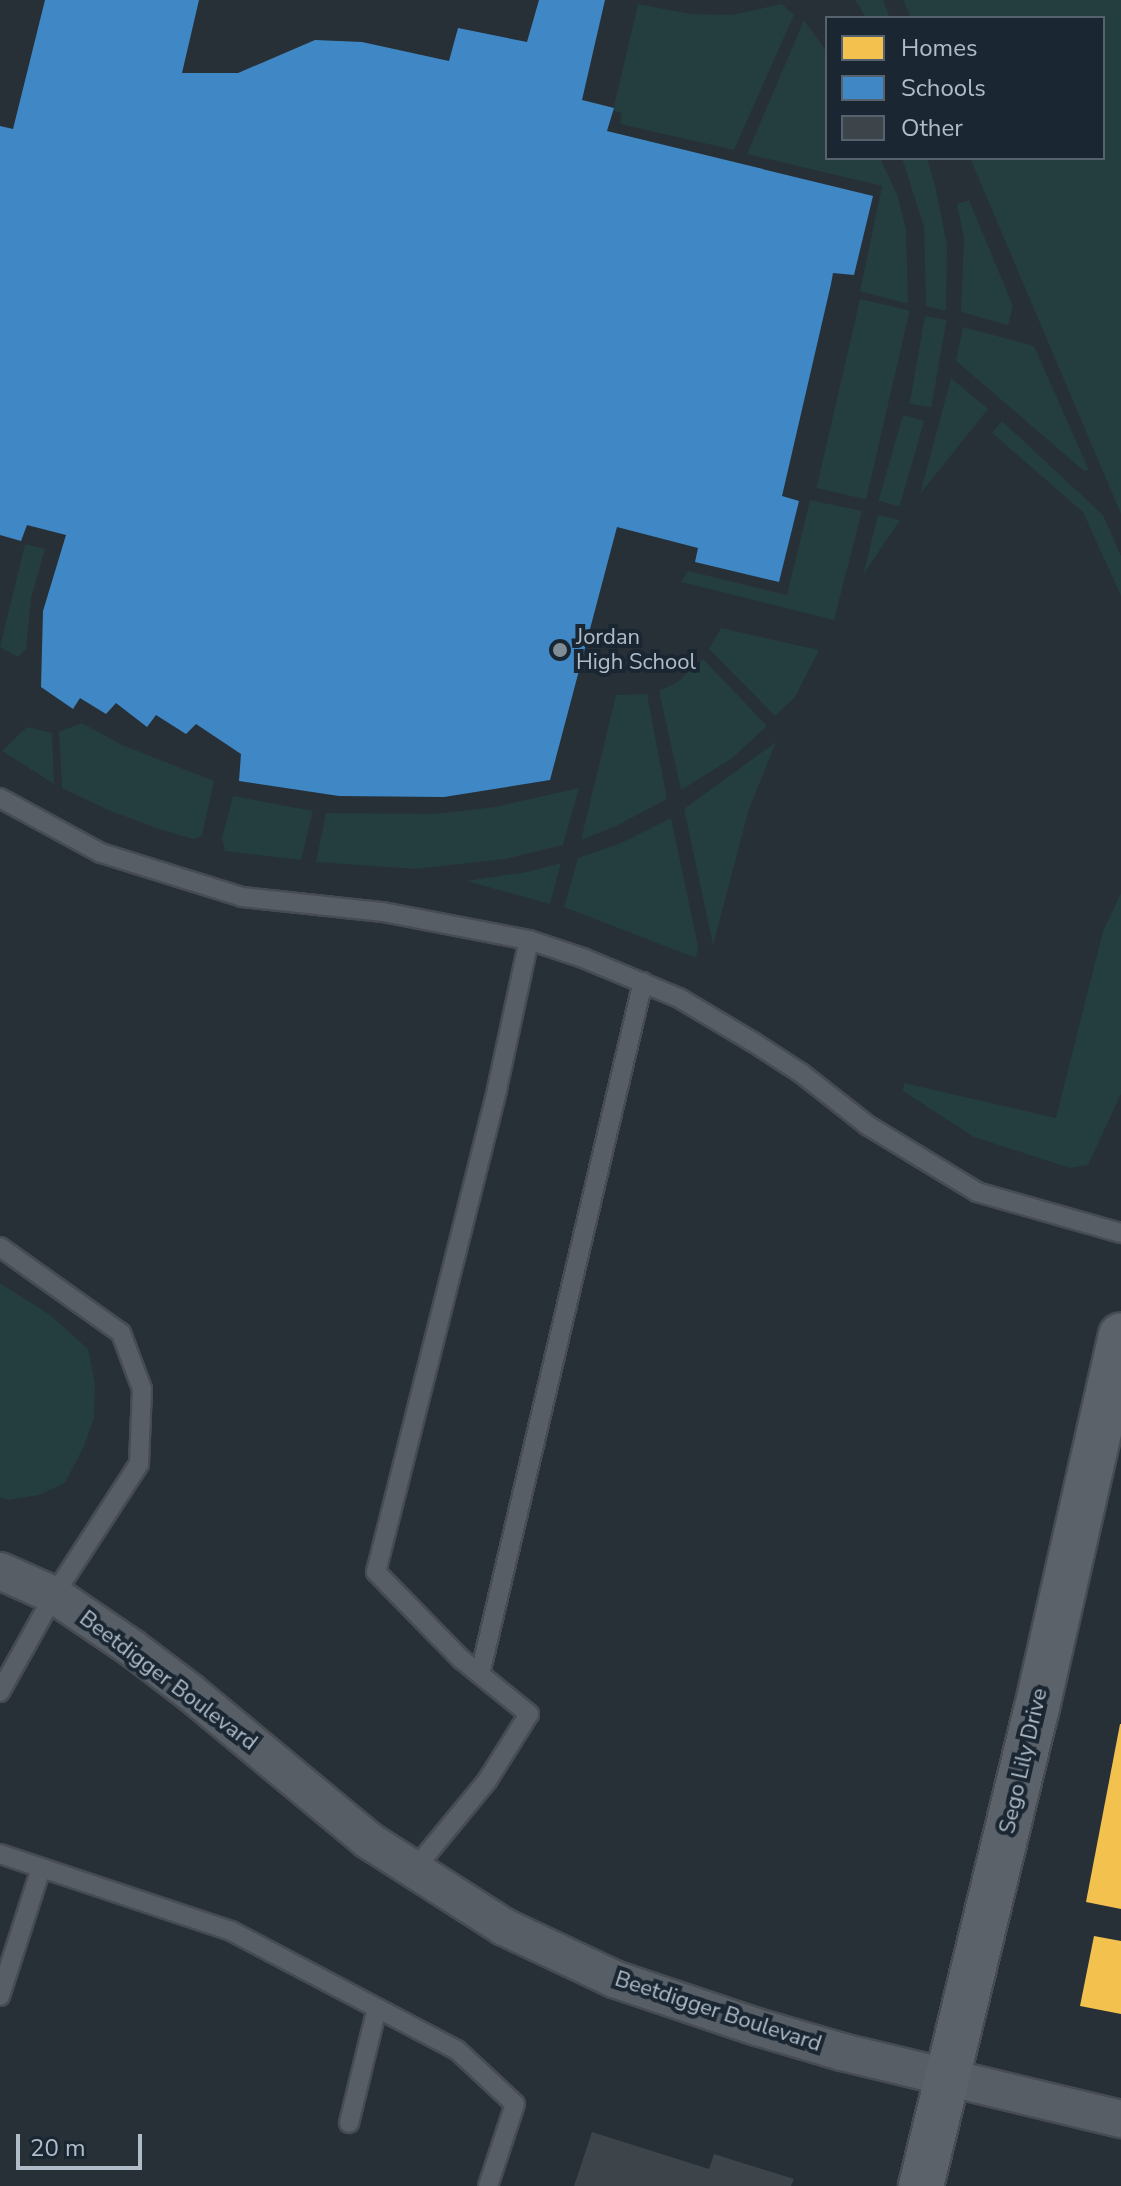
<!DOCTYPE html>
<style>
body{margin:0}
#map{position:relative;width:1121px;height:2186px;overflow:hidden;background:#273037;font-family:"Nunito Sans",sans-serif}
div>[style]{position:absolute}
.green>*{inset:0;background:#243d3e;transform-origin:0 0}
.homes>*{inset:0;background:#f2c14e}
.schools>*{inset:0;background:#3f88c5}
.building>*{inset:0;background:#3d444a}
.roads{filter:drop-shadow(2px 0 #464c52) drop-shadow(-2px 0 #464c52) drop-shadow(0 2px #464c52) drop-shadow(0 -2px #464c52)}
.service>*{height:18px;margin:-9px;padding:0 9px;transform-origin:9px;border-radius:9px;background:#585e65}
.minor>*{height:36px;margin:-18px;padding:0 18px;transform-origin:18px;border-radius:18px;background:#585e65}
.secondary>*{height:44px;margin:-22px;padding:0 22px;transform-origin:22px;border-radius:22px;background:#5b626a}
.dots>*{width:22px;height:22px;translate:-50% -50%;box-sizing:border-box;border:4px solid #1a2733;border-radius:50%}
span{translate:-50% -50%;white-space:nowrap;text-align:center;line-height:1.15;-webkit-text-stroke:8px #1a2733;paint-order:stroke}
.poi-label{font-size:22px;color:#b0bdc9}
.left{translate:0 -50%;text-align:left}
.street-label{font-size:22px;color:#b0bdc9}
.legend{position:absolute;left:825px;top:16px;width:280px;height:144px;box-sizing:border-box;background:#1a2733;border:2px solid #56636f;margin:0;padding:10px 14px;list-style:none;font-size:24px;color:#b0bdc9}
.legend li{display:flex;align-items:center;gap:16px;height:40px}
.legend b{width:40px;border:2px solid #56636f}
.scale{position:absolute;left:16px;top:2134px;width:126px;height:36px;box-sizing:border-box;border:4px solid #b0bdc9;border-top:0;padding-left:10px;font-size:24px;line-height:28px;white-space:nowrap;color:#b0bdc9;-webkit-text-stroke:6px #1a2733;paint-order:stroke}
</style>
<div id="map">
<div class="green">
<div style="clip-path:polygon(855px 0,883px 0,890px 18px,866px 18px)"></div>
<div style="clip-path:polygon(903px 0,1121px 0,1121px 514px,970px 158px,1103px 158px,1103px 18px,911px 18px)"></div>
<div style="clip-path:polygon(638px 4px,691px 14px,731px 15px,782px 4px,794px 15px,734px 150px,620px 124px,622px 113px,613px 111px)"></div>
<div style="clip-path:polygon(804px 20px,827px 52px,827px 158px,880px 158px,898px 197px,906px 229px,908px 304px,860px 291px,882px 186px,747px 154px)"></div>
<div style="clip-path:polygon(902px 158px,927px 158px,935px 185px,947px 245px,946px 311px,926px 306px,924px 227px)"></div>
<div style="clip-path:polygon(969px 200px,1013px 306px,1008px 325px,961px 312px,964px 238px,957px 204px)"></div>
<div style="left:860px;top:299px;width:51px;height:194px;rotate:13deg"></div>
<div style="left:925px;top:316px;width:22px;height:89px;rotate:10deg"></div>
<div style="clip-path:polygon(963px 327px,1034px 346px,1089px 470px,1084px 471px,956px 361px)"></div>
<div style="clip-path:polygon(951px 378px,988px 409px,920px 494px)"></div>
<div style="left:903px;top:415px;width:22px;height:89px;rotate:16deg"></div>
<div style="clip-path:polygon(1002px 421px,1103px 515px,1121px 556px,1121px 596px,1083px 512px,992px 433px)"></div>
<div style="clip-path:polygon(810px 500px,862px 511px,834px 620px,681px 582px,688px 571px,787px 595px)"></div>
<div style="clip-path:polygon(878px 515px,900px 520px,863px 575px)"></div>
<div style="clip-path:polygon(25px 544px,45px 549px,31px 599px,26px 649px,18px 657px,0 647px)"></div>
<div style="clip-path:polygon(721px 628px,819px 650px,795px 697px,775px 716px,709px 649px)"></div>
<div style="clip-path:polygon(703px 659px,767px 726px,731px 759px,681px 790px,659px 691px,676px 683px)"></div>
<div style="clip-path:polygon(647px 694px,667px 799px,616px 826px,581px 840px,616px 695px)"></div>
<div style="clip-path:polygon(82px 723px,122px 745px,214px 781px,202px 836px,193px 839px,159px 829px,108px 810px,62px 788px,59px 732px)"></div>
<div style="clip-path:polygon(27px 727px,52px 733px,54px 784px,2px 751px)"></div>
<div style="clip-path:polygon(776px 742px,749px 809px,713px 945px,684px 809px)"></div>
<div style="clip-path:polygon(579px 788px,563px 845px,505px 859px,415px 869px,316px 862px,326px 813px,435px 814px,495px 807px)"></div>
<div style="clip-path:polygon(233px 796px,313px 811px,301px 860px,225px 851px,222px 838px)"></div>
<div style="clip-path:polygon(671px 818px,698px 946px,696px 958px,564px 907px,578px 858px,619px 844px)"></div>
<div style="clip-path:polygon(561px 863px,550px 904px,466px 881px,527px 872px)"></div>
<div style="clip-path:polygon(1121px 893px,1121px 1094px,1088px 1165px,1070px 1168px,974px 1137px,903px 1091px,904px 1083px,1056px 1118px,1103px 931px)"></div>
<div style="clip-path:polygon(0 1283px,50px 1315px,88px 1349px,95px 1383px,94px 1418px,84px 1446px,65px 1483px,39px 1495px,8px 1500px,0 1497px)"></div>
</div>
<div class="homes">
<div style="clip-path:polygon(1120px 1724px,1121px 1724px,1121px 1909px,1086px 1902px)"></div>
<div style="clip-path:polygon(1094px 1936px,1121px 1941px,1121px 2014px,1080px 2006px)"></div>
</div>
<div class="schools">
<div style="clip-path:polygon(45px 0,199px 0,182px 73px,238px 73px,315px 40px,362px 42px,449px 61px,458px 28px,527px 42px,539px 0,605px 0,582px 100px,614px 108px,607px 131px,873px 196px,854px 275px,833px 273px,831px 284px,782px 496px,799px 501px,779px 582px,695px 562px,698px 548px,617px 527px,550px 780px,444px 797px,339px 796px,239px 781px,241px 754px,196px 724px,186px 734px,156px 715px,147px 727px,116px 703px,106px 714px,80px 698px,73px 709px,41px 687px,43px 611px,66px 535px,27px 525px,21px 541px,0 535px,0 126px,13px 129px)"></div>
</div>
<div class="building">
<div style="clip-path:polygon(592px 2132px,709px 2169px,714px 2154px,794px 2179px,791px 2186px,574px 2186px)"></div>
</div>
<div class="roads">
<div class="service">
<div style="left:0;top:798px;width:115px;rotate:28.6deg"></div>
<div style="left:101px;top:853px;width:148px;rotate:17.3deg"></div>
<div style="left:242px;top:897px;width:142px;rotate:6.1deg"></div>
<div style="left:383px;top:912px;width:149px;rotate:10.9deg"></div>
<div style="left:529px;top:940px;width:57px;rotate:18.4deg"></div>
<div style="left:583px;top:958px;width:104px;rotate:22.6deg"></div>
<div style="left:679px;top:998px;width:86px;rotate:30.7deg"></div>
<div style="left:753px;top:1042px;width:57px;rotate:32.9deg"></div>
<div style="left:801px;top:1073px;width:84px;rotate:38.2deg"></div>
<div style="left:867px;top:1125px;width:129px;rotate:31.3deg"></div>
<div style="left:977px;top:1192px;width:150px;rotate:15.9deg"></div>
<div style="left:0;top:1247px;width:148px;rotate:35.4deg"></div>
<div style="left:121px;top:1333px;width:60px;rotate:69.4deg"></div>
<div style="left:142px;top:1389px;width:75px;rotate:92.3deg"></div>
<div style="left:139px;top:1464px;width:156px;rotate:123deg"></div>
<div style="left:54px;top:1595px;width:111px;rotate:119.1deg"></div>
<div style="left:480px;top:1674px;width:711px;rotate:-76.75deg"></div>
<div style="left:0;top:1854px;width:243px;rotate:18.4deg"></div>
<div style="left:231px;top:1931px;width:255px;rotate:27.8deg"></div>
<div style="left:457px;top:2050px;width:79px;rotate:43deg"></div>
<div style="left:515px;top:2104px;width:86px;rotate:108.2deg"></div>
<div style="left:413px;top:1871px;width:117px;rotate:-50.6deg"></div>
<div style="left:487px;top:1781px;width:79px;rotate:-57.9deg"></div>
<div style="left:529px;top:1714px;width:87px;rotate:-141deg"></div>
<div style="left:461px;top:1659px;width:122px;rotate:-134.3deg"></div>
<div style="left:376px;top:1572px;width:498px;rotate:-75.9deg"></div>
<div style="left:497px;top:1089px;width:152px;rotate:-77.9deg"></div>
<div style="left:0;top:1996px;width:134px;rotate:-72.2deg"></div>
<div style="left:349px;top:2123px;width:118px;rotate:-76.3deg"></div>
</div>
<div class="minor">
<div style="left:0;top:1571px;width:59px;rotate:24deg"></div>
<div style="left:54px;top:1595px;width:94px;rotate:34.2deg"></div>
<div style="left:132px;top:1648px;width:73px;rotate:37.2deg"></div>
<div style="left:190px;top:1692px;width:231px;rotate:39.7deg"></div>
<div style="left:368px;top:1840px;width:161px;rotate:32.6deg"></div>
<div style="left:504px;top:1927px;width:122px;rotate:25.3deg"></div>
<div style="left:614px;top:1979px;width:151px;rotate:18.6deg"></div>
<div style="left:757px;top:2027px;width:89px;rotate:16.4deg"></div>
<div style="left:842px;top:2052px;width:287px;rotate:13.5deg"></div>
</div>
<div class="secondary">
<div style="left:921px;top:2186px;width:488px;rotate:-76.4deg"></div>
<div style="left:1036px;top:1712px;width:386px;rotate:-77.3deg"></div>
</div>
</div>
<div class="dots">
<div style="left:560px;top:650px;background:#808c96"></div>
</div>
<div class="poi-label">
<span class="left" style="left:576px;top:650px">Jordan<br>High School</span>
</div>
<div class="street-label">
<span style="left:168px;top:1681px;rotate:37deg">Beetdigger Boulevard</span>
<span style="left:1024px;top:1761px;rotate:-77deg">Sego Lily Drive</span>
<span style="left:718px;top:2012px;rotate:18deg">Beetdigger Boulevard</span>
</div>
<ul class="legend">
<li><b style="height:22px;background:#f2c14e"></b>Homes</li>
<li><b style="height:22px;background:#3f88c5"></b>Schools</li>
<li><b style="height:22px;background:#3d444a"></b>Other</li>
</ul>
<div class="scale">20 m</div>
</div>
